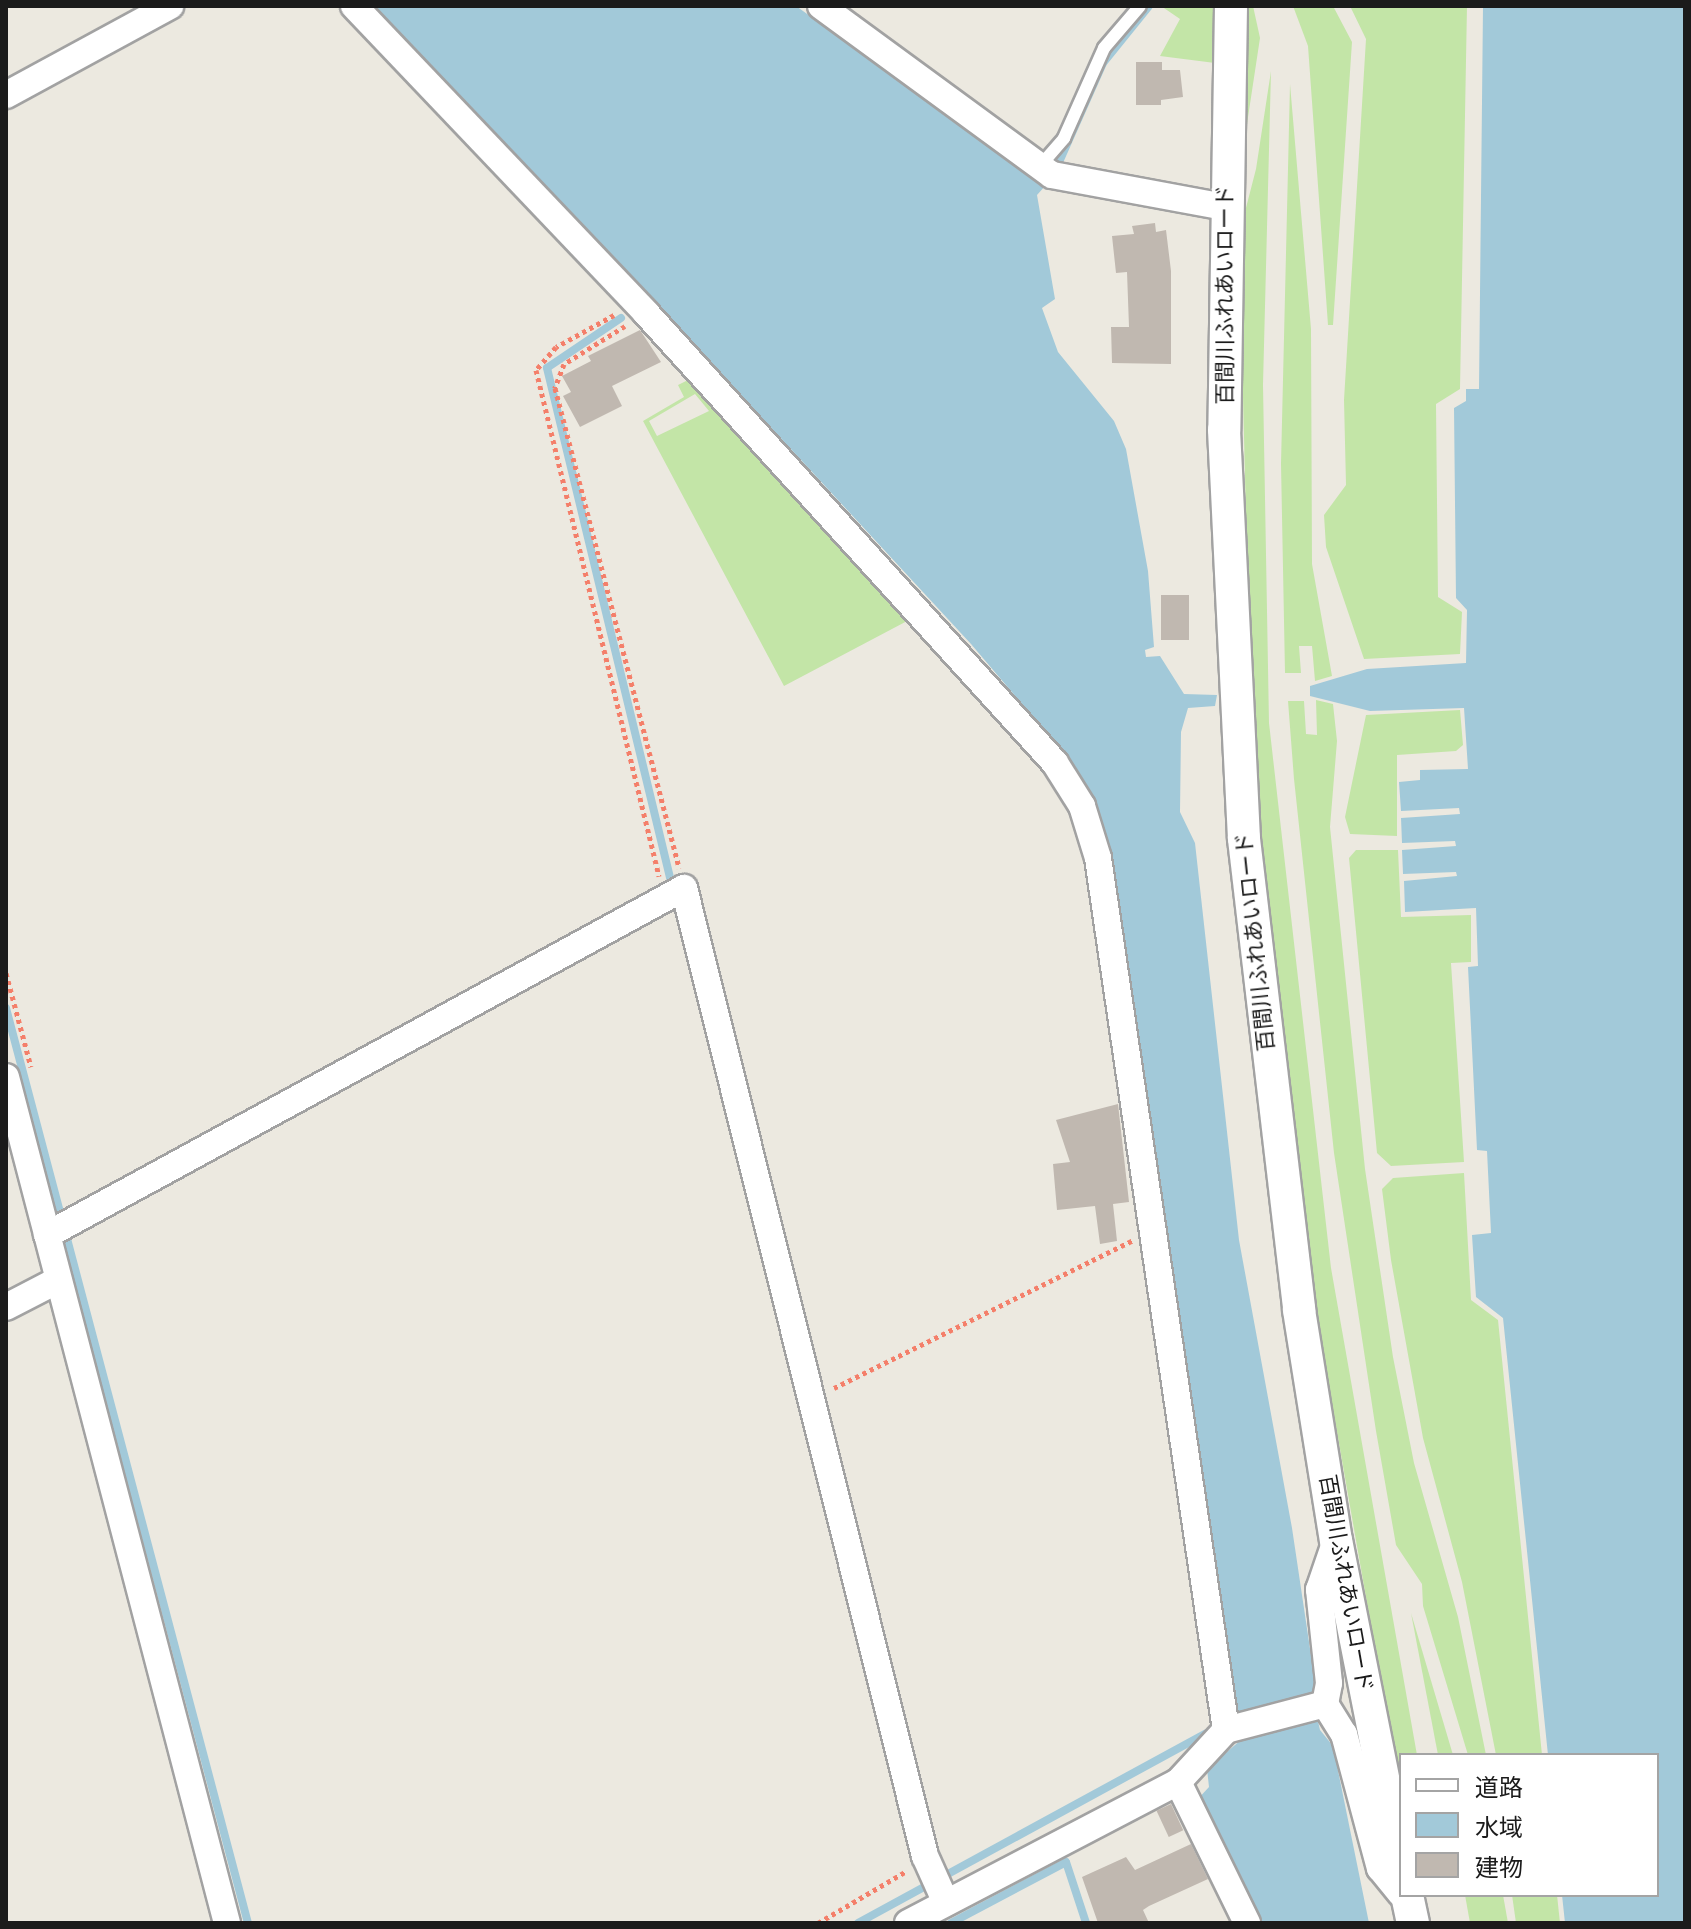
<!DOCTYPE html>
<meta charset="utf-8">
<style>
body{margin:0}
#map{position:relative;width:1691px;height:1929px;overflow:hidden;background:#ece9e0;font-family:"Public Sans","Noto Sans JP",sans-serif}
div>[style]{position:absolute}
.grass>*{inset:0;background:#c3e5a7}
.water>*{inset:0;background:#a2c9d9}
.stream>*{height:8px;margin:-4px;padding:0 4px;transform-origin:4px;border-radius:4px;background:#a2c9d9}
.building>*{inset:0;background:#c0b8b0;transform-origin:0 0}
.path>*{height:5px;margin-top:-2.5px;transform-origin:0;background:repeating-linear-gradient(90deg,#f47f6a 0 4px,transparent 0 8px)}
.roads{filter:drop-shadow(2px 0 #a2a2a2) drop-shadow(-2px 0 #a2a2a2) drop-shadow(0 2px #a2a2a2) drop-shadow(0 -2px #a2a2a2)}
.service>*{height:12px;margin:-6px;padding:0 6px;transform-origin:6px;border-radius:6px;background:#fff}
.minor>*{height:26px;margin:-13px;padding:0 13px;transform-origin:13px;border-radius:13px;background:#fff}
.tertiary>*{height:32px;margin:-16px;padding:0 16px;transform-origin:16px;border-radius:16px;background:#fff}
span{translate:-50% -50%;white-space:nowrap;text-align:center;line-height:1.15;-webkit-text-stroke:6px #fff;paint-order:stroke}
.street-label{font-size:22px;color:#1b1b1b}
.frame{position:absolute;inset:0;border:8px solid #1b1b1b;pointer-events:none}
.legend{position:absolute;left:1399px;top:1753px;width:260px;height:144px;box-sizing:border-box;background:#fff;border:2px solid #a4a4a4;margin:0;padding:10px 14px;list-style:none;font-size:24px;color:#1b1b1b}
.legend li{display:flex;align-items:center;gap:16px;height:40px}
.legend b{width:40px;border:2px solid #a4a4a4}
</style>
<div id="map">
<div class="grass">
<div style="clip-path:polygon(1161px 6px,1218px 6px,1215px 63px,1160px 56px,1180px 19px)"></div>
<div style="clip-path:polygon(1246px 6px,1253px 6px,1260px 38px,1240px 170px)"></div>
<div style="clip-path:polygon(1293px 6px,1333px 6px,1352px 42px,1333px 325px,1328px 325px,1308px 46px)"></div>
<div style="clip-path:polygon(1350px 6px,1467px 6px,1460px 389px,1436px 404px,1438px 597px,1462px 612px,1460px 654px,1364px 659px,1326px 547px,1324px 515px,1346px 485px,1344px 400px,1366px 39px)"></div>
<div style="clip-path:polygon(1271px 71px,1263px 385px,1269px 723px,1331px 1268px,1417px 1755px,1401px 1755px,1401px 1797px,1309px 1272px,1269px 950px,1251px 719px,1239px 235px,1256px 169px)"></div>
<div style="clip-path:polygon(1290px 84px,1311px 329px,1312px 564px,1332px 676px,1315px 681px,1312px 646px,1299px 646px,1301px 673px,1285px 673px,1281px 464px)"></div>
<div style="clip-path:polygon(evenodd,688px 380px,909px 620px,784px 686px,643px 421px,684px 397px,678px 385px,688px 380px,695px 394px,709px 411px,657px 436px,649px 421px,695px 394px)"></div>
<div style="clip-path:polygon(1316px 700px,1333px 704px,1337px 741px,1330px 827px,1365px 1169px,1393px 1357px,1414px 1463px,1458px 1617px,1486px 1755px,1468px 1755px,1423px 1606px,1422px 1584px,1396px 1545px,1376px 1431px,1334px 1153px,1294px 779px,1288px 701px,1304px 701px,1306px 734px,1317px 735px)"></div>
<div style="clip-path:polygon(1460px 710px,1463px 745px,1456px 751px,1397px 755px,1397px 836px,1350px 834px,1345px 817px,1366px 715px)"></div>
<div style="clip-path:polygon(1356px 850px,1398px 850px,1401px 917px,1471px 915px,1471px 962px,1451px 963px,1464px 1162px,1391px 1166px,1377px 1153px,1349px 858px)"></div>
<div style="clip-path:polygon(1464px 1173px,1471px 1300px,1498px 1320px,1542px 1755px,1496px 1755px,1462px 1582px,1423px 1438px,1391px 1260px,1382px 1189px,1393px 1178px)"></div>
<div style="clip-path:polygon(1411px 1613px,1453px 1755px,1438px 1755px)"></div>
<div style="clip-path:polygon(1465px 1895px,1503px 1895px,1508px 1923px,1470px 1923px)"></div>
<div style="clip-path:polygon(1512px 1895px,1557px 1895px,1560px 1923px,1516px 1923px)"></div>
</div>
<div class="water">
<div style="clip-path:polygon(374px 6px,796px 6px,1046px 185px,1037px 195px,1055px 299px,1042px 308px,1058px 352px,1114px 421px,1126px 449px,1148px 571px,1154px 647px,1145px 650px,1146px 657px,1160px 656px,1184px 694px,1217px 695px,1215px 706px,1188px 708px,1181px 732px,1180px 812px,1195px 843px,1239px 1240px,1292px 1528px,1316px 1689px,1313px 1700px,1320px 1730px,1333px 1746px,1369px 1923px,1255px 1923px,1196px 1801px,1209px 1787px,1207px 1769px,1242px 1739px,1230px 1704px,1160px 1233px,1109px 844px,1074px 765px,971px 644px,691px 341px)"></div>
<div style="clip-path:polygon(1483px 6px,1685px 6px,1685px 1923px,1565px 1923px,1562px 1895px,1657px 1895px,1657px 1755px,1548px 1755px,1503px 1318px,1476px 1297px,1472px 1235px,1491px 1233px,1487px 1151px,1477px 1150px,1468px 967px,1478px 966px,1476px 908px,1405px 912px,1404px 881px,1457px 876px,1456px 872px,1403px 874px,1402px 850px,1456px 846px,1455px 841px,1402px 843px,1401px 818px,1460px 814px,1459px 808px,1401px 811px,1399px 782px,1420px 780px,1420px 770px,1468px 769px,1464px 708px,1370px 711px,1310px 696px,1310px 686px,1367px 669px,1466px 663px,1467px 610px,1456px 598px,1454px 408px,1466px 401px,1466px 389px,1479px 389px)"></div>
</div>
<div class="stream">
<div style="left:1060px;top:160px;width:106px;rotate:-66.1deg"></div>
<div style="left:1103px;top:63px;width:73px;rotate:-51.1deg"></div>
<div style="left:621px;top:318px;width:89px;rotate:146deg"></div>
<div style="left:547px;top:368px;width:537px;rotate:76.43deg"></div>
<div style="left:6px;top:1008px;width:946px;rotate:75.19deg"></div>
<div style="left:858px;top:1923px;width:396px;rotate:-28.6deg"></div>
<div style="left:951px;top:1923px;width:130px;rotate:-27.9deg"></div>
<div style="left:1066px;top:1862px;width:64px;rotate:71.8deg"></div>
</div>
<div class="building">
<div style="clip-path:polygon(1136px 62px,1162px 62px,1162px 70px,1180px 70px,1183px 97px,1161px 100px,1161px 105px,1136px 105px)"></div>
<div style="clip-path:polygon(1155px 223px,1156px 232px,1166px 230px,1171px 271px,1171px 364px,1112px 363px,1111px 327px,1129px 327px,1127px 272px,1116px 273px,1112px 236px,1134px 234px,1132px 226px)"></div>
<div style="clip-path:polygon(640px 330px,661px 362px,612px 386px,622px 406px,580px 427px,563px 396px,571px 392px,562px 376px,591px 361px,588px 356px)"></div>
<div style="left:1161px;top:595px;width:28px;height:45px"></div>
<div style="clip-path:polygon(1118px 1104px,1129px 1202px,1113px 1204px,1117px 1241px,1100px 1244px,1095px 1206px,1057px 1210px,1053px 1164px,1070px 1162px,1056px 1120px)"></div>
<div style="left:1171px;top:1804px;width:29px;height:16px;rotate:65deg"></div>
<div style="clip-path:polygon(1191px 1844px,1208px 1879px,1149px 1906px,1143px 1910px,1149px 1923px,1098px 1923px,1082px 1877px,1126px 1857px,1135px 1870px)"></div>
</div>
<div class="path">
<div style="left:614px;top:315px;width:66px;rotate:151.1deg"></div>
<div style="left:556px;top:347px;width:30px;rotate:131deg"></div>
<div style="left:536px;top:370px;width:521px;rotate:76.34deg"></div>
<div style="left:625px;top:326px;width:72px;rotate:148.1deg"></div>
<div style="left:564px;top:364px;width:26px;rotate:111deg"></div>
<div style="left:555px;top:388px;width:496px;rotate:75.5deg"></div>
<div style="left:6px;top:973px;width:97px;rotate:75.1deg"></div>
<div style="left:834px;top:1388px;width:334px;rotate:-26.3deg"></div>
<div style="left:818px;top:1923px;width:101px;rotate:-30.4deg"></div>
</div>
<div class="roads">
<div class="service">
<div style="left:1040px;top:166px;width:37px;rotate:-49deg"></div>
<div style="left:1064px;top:138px;width:98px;rotate:-66deg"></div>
<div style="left:1104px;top:48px;width:55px;rotate:-49.4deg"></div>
</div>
<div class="minor">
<div style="left:354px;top:6px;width:424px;rotate:46.4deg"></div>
<div style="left:646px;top:313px;width:608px;rotate:47.73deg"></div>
<div style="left:1055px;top:763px;width:51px;rotate:57.9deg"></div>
<div style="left:1082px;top:806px;width:54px;rotate:72.9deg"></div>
<div style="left:1098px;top:858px;width:881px;rotate:81.65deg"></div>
<div style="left:821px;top:6px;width:286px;rotate:36.2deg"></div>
<div style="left:1052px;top:175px;width:175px;rotate:10.5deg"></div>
<div style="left:6px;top:95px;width:187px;rotate:-28.5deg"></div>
<div style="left:6px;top:1077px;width:874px;rotate:75.36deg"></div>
<div style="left:47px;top:1235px;width:725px;rotate:-28.58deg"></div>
<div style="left:684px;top:888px;width:998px;rotate:76.02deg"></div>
<div style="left:925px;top:1856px;width:51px;rotate:65.9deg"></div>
<div style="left:6px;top:1307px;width:59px;rotate:-27.4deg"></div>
<div style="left:1325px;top:1704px;width:36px;rotate:58deg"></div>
<div style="left:1344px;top:1734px;width:139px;rotate:75deg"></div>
<div style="left:1380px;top:1868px;width:33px;rotate:51deg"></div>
<div style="left:1178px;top:1782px;width:157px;rotate:63.9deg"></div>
<div style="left:908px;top:1923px;width:305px;rotate:-27.6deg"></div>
<div style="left:1178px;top:1782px;width:71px;rotate:-47.3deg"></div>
<div style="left:1226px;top:1730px;width:102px;rotate:-14.7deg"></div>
<div style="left:1325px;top:1704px;width:21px;rotate:-79deg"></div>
<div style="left:1329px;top:1683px;width:94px;rotate:-96.1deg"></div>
<div style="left:1319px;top:1590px;width:53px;rotate:-71.2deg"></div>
</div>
<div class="tertiary">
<div style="left:1231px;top:6px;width:424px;rotate:90.9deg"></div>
<div style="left:1224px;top:430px;width:409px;rotate:87.2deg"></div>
<div style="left:1244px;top:839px;width:474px;rotate:83.3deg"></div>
<div style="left:1299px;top:1310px;width:233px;rotate:80.9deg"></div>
<div style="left:1336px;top:1540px;width:333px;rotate:78.8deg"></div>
<div style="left:1407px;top:1895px;width:29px;rotate:78deg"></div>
</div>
</div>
<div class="street-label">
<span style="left:1225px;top:295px;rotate:-90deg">百間川ふれあいロード</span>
<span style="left:1255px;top:942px;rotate:-96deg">百間川ふれあいロード</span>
<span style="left:1346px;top:1583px;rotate:80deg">百間川ふれあいロード</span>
</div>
<div class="frame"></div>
<ul class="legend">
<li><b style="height:10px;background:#fff"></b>道路</li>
<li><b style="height:22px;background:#a2c9d9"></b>水域</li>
<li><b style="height:22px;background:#c0b8b0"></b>建物</li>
</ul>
</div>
